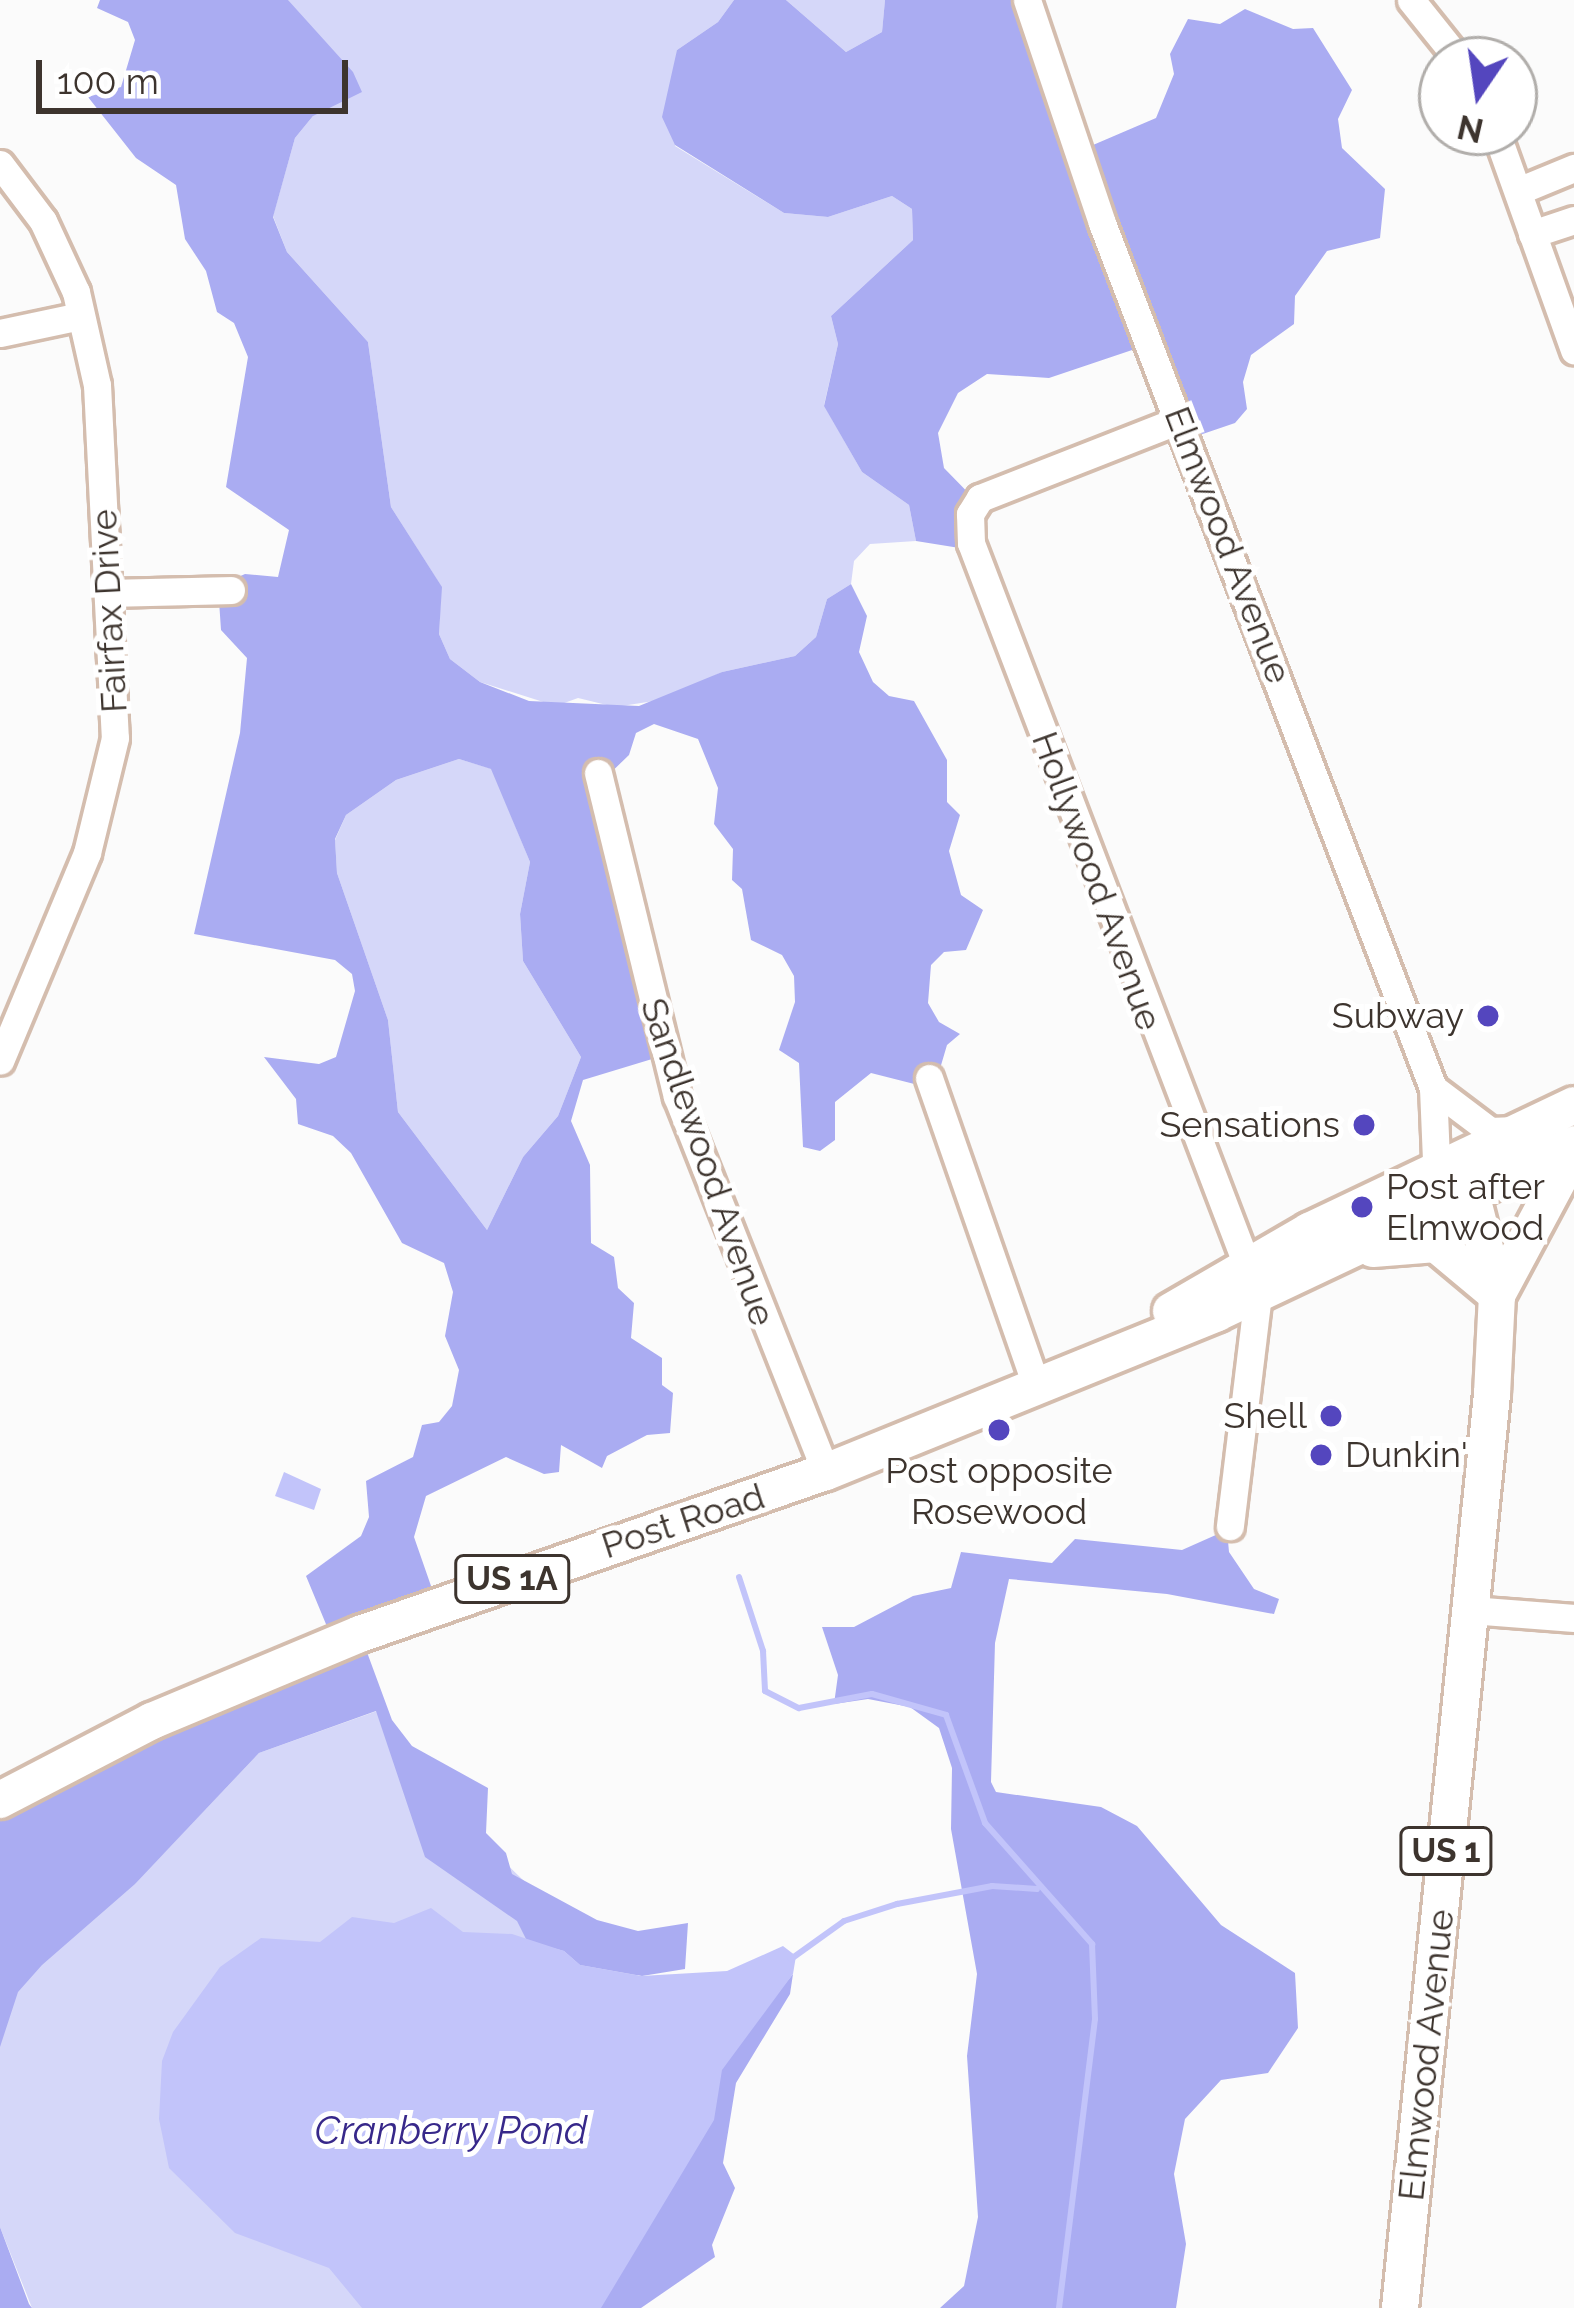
<!DOCTYPE html>
<style>
body{margin:0}
#map{position:relative;width:1574px;height:2308px;overflow:hidden;background:#fbfbfb;font-family:Raleway,sans-serif}
div>[style]{position:absolute}
.green>*{inset:0;background:#d5d7f9}
.forest>*{inset:0;background:#aaacf2}
.water>*{inset:0;background:#c2c4fa}
.stream>*{height:6px;margin:-3px;padding:0 3px;transform-origin:3px;border-radius:3px;background:#c2c4fa}
.roads{filter:drop-shadow(3px 0 #d4bdae) drop-shadow(-3px 0 #d4bdae) drop-shadow(0 3px #d4bdae) drop-shadow(0 -3px #d4bdae)}
.minor>*{height:27px;margin:-13.5px;padding:0 13.5px;transform-origin:13.5px;border-radius:13.5px;background:#fff}
.major>*{height:36px;margin:-18px;padding:0 18px;transform-origin:18px;border-radius:18px;background:#fff}
.dots>*{width:33px;height:33px;translate:-50% -50%;box-sizing:border-box;border:6px solid #fff;border-radius:50%}
span{translate:-50% -50%;white-space:nowrap;text-align:center;line-height:1.15;-webkit-text-stroke:10px #fff;paint-order:stroke}
.shield-label span{padding:3px 9px;background:#fff;border:3px solid;border-radius:9px;-webkit-text-stroke-width:0}
.shield-label{font-size:33px;color:#3d342e;font-weight:700}
.street-label{font-size:36px;color:#3d342e}
.poi-label{font-size:36px;color:#3d342e}
.right{translate:-100% -50%;text-align:right}
.left{translate:0 -50%;text-align:left}
.water-label{font-size:39px;color:#37288a;font-style:italic}
.north{position:absolute;left:1418px;top:36px;width:120px;height:120px;box-sizing:border-box;background:#fff;border:3px solid #b1aeab;border-radius:50%;rotate:193deg;font-size:33px;font-weight:700;line-height:48px;text-align:center;color:#3d342e}
.north::after{content:'';display:block;margin:auto;width:42px;height:54px;background:#5446be;clip-path:polygon(50% 0,100% 100%,50% 72%,0 100%)}
.scale{position:absolute;left:36px;top:60px;width:312px;height:54px;box-sizing:border-box;border:6px solid #3d342e;border-top:0;padding-left:15px;font-size:36px;line-height:42px;white-space:nowrap;color:#3d342e;-webkit-text-stroke:9px #fff;paint-order:stroke}
</style>
<div id="map">
<div class="green">
<div style="clip-path:polygon(288px 0,734px 0,718px 22px,677px 50px,675px 146px,784px 213px,828px 217px,892px 196px,912px 209px,913px 240px,831px 316px,838px 344px,824px 405px,862px 472px,909px 505px,916px 541px,870px 544px,854px 561px,851px 584px,827px 599px,816px 637px,795px 656px,722px 672px,667px 699px,615px 707px,578px 698px,556px 706px,480px 682px,450px 659px,439px 634px,441px 586px,391px 507px,368px 342px,287px 252px,273px 216px,295px 138px,313px 116px)"></div>
<div style="clip-path:polygon(786px 0,885px 0,882px 32px,846px 52px)"></div>
<div style="clip-path:polygon(459px 759px,492px 769px,530px 862px,520px 914px,523px 961px,581px 1057px,558px 1116px,523px 1157px,487px 1230px,398px 1112px,388px 1020px,337px 873px,335px 840px,346px 815px,396px 780px)"></div>
<div style="clip-path:polygon(377px 1711px,392px 1745px,471px 1830px,551px 1907px,607px 1933px,638px 1976px,347px 2274px,367px 2308px,32px 2308px,0 2227px,0 2028px,33px 1951px,164px 1853px,259px 1753px)"></div>
</div>
<div class="forest">
<div style="clip-path:polygon(evenodd,100px 0,288px 0,353px 72px,362px 92px,313px 116px,295px 138px,273px 217px,287px 252px,368px 342px,391px 507px,442px 587px,439px 634px,450px 659px,480px 682px,529px 701px,639px 706px,722px 672px,795px 656px,816px 637px,827px 599px,851px 584px,867px 616px,859px 652px,873px 682px,889px 696px,914px 701px,947px 760px,947px 802px,960px 815px,949px 851px,961px 895px,983px 910px,966px 950px,944px 952px,931px 965px,928px 1003px,939px 1022px,960px 1034px,947px 1045px,934px 1089px,871px 1073px,835px 1102px,835px 1140px,820px 1151px,803px 1147px,799px 1063px,779px 1050px,795px 1002px,794px 976px,782px 955px,751px 940px,742px 889px,732px 880px,733px 849px,714px 824px,718px 788px,698px 739px,654px 724px,636px 733px,629px 755px,600px 783px,662px 1056px,583px 1080px,571px 1121px,590px 1165px,591px 1243px,614px 1257px,618px 1288px,634px 1303px,631px 1338px,662px 1358px,662px 1385px,673px 1393px,670px 1433px,647px 1435px,607px 1456px,602px 1468px,561px 1445px,559px 1472px,544px 1474px,506px 1457px,426px 1496px,414px 1537px,438px 1606px,361px 1636px,392px 1720px,412px 1746px,488px 1788px,486px 1833px,506px 1853px,512px 1874px,597px 1920px,638px 1931px,688px 1923px,685px 1969px,642px 1976px,580px 1965px,564px 1951px,527px 1941px,517px 1921px,425px 1857px,376px 1711px,259px 1753px,135px 1884px,42px 1965px,18px 1992px,0 2047px,0 1800px,333px 1641px,306px 1576px,361px 1536px,369px 1517px,366px 1481px,413px 1457px,422px 1425px,439px 1422px,452px 1406px,459px 1370px,445px 1336px,453px 1292px,444px 1263px,402px 1243px,351px 1153px,333px 1136px,298px 1124px,296px 1099px,264px 1057px,319px 1064px,336px 1057px,355px 991px,352px 974px,335px 960px,194px 934px,240px 733px,247px 658px,221px 630px,218px 586px,245px 574px,278px 577px,289px 530px,226px 487px,248px 357px,234px 323px,217px 312px,206px 271px,185px 239px,176px 185px,136px 158px,88px 97px,121px 87px,135px 40px,128px 22px,97px 8px,100px 0,459px 759px,491px 769px,530px 862px,520px 914px,523px 961px,581px 1057px,558px 1116px,523px 1157px,487px 1230px,398px 1112px,388px 1020px,337px 873px,335px 839px,346px 815px,396px 780px,459px 759px)"></div>
<div style="clip-path:polygon(734px 0,786px 0,846px 52px,882px 32px,885px 0,1025px 0,1079px 151px,1156px 118px,1174px 74px,1170px 54px,1188px 19px,1220px 24px,1245px 9px,1293px 29px,1313px 28px,1352px 90px,1338px 119px,1342px 148px,1385px 189px,1380px 238px,1327px 251px,1295px 296px,1294px 324px,1251px 355px,1243px 382px,1247px 409px,1235px 423px,1188px 439px,1147px 345px,1049px 378px,987px 374px,958px 393px,938px 433px,944px 468px,985px 510px,972px 550px,916px 541px,909px 505px,862px 472px,824px 406px,838px 344px,831px 316px,913px 240px,912px 209px,892px 196px,828px 217px,784px 213px,675px 145px,662px 117px,677px 50px,718px 22px)"></div>
<div style="clip-path:polygon(1227px 1530px,1229px 1552px,1254px 1589px,1279px 1599px,1274px 1614px,1167px 1594px,1009px 1579px,995px 1643px,991px 1782px,996px 1792px,1101px 1807px,1137px 1826px,1221px 1925px,1295px 1973px,1298px 2028px,1268px 2073px,1221px 2080px,1185px 2119px,1174px 2174px,1186px 2244px,1176px 2308px,940px 2308px,964px 2286px,978px 2217px,967px 2056px,977px 1974px,951px 1829px,952px 1768px,939px 1728px,910px 1707px,868px 1699px,834px 1704px,838px 1675px,822px 1627px,854px 1627px,913px 1596px,951px 1588px,961px 1552px,1052px 1563px,1075px 1539px,1182px 1550px)"></div>
<div style="clip-path:polygon(793px 1974px,790px 1994px,736px 2083px,723px 2163px,735px 2188px,712px 2245px,715px 2257px,641px 2308px,600px 2308px,724px 2058px)"></div>
<div style="clip-path:polygon(0 2227px,29px 2304px,32px 2308px,0 2308px)"></div>
</div>
<div class="water">
<div style="clip-path:polygon(284px 1472px,321px 1489px,314px 1510px,275px 1496px)"></div>
<div style="clip-path:polygon(431px 1908px,463px 1932px,512px 1934px,564px 1951px,580px 1965px,641px 1976px,727px 1971px,783px 1946px,796px 1956px,793px 1974px,722px 2070px,714px 2120px,601px 2308px,362px 2308px,329px 2268px,235px 2233px,169px 2168px,159px 2119px,162px 2061px,173px 2032px,220px 1967px,261px 1938px,320px 1942px,352px 1917px,394px 1923px)"></div>
</div>
<div class="stream">
<div style="left:739px;top:1577px;width:78px;rotate:72deg"></div>
<div style="left:763px;top:1651px;width:40px;rotate:87.1deg"></div>
<div style="left:765px;top:1691px;width:38px;rotate:27deg"></div>
<div style="left:799px;top:1708px;width:74px;rotate:-10.9deg"></div>
<div style="left:872px;top:1694px;width:77px;rotate:15.8deg"></div>
<div style="left:946px;top:1715px;width:115px;rotate:70.1deg"></div>
<div style="left:985px;top:1823px;width:162px;rotate:48.5deg"></div>
<div style="left:1092px;top:1944px;width:75px;rotate:87.7deg"></div>
<div style="left:1095px;top:2019px;width:291px;rotate:97.1deg"></div>
<div style="left:791px;top:1959px;width:65px;rotate:-35.6deg"></div>
<div style="left:844px;top:1921px;width:56px;rotate:-17.8deg"></div>
<div style="left:897px;top:1904px;width:97px;rotate:-10.7deg"></div>
<div style="left:992px;top:1886px;width:45px;rotate:3.8deg"></div>
</div>
<div class="roads">
<div class="minor">
<div style="left:1027px;top:0;width:235px;rotate:71.4deg"></div>
<div style="left:1102px;top:223px;width:926px;rotate:69.06deg"></div>
<div style="left:1433px;top:1088px;width:73px;rotate:87.6deg"></div>
<div style="left:1436px;top:1161px;width:22px;rotate:124deg"></div>
<div style="left:1411px;top:0;width:77px;rotate:51.3deg"></div>
<div style="left:1496px;top:132px;width:232px;rotate:70.3deg"></div>
<div style="left:0;top:164px;width:71px;rotate:53deg"></div>
<div style="left:43px;top:221px;width:78px;rotate:65.1deg"></div>
<div style="left:76px;top:292px;width:95px;rotate:77.3deg"></div>
<div style="left:97px;top:385px;width:353px;rotate:87.1deg"></div>
<div style="left:115px;top:738px;width:118px;rotate:103.7deg"></div>
<div style="left:87px;top:853px;width:225px;rotate:112.7deg"></div>
<div style="left:1518px;top:191px;width:61px;rotate:-22.3deg"></div>
<div style="left:1532px;top:234px;width:44px;rotate:-18.4deg"></div>
<div style="left:0;top:333px;width:82px;rotate:-12deg"></div>
<div style="left:1179px;top:420px;width:214px;rotate:158.6deg"></div>
<div style="left:980px;top:498px;width:19px;rotate:122deg"></div>
<div style="left:970px;top:514px;width:29px;rotate:88deg"></div>
<div style="left:971px;top:543px;width:804px;rotate:69.09deg"></div>
<div style="left:1258px;top:1294px;width:234px;rotate:96.9deg"></div>
<div style="left:110px;top:593px;width:121px;rotate:-1.4deg"></div>
<div style="left:598px;top:773px;width:333px;rotate:76.3deg"></div>
<div style="left:677px;top:1096px;width:404px;rotate:68.4deg"></div>
<div style="left:929px;top:1078px;width:328px;rotate:70.8deg"></div>
<div style="left:1433px;top:1088px;width:71px;rotate:37deg"></div>
<div style="left:1490px;top:1131px;width:26px;rotate:-2deg"></div>
<div style="left:1471px;top:1610px;width:103px;rotate:4.4deg"></div>
</div>
<div class="major">
<div style="left:1373px;top:1249px;width:63px;rotate:-4.5deg"></div>
<div style="left:1436px;top:1244px;width:80px;rotate:39.9deg"></div>
<div style="left:1497px;top:1295px;width:163px;rotate:-61.9deg"></div>
<div style="left:1171px;top:1311px;width:160px;rotate:-30.1deg"></div>
<div style="left:1309px;top:1231px;width:293px;rotate:-25.4deg"></div>
<div style="left:0;top:1800px;width:171px;rotate:-27.5deg"></div>
<div style="left:152px;top:1721px;width:225px;rotate:-22.7deg"></div>
<div style="left:360px;top:1634px;width:493px;rotate:-19.2deg"></div>
<div style="left:826px;top:1472px;width:422px;rotate:-22.1deg"></div>
<div style="left:1217px;top:1313px;width:395px;rotate:-25.3deg"></div>
<div style="left:1400px;top:2308px;width:919px;rotate:-84.25deg"></div>
<div style="left:1492px;top:1394px;width:99px;rotate:-87.1deg"></div>
<div style="left:1497px;top:1295px;width:137px;rotate:-104.3deg"></div>
</div>
</div>
<div class="dots">
<div style="left:1488px;top:1016px;background:#5446be"></div>
<div style="left:1364px;top:1125px;background:#5446be"></div>
<div style="left:1362px;top:1207px;background:#5446be"></div>
<div style="left:1331px;top:1416px;background:#5446be"></div>
<div style="left:999px;top:1430px;background:#5446be"></div>
<div style="left:1321px;top:1455px;background:#5446be"></div>
</div>
<div class="shield-label">
<span style="left:512px;top:1579px">US 1A</span>
<span style="left:1446px;top:1851px">US 1</span>
</div>
<div class="street-label">
<span style="left:1228px;top:545px;rotate:69deg">Elmwood Avenue</span>
<span style="left:109px;top:611px;rotate:-93deg">Fairfax Drive</span>
<span style="left:1097px;top:881px;rotate:70deg">Hollywood Avenue</span>
<span style="left:708px;top:1162px;rotate:71deg">Sandlewood Avenue</span>
<span style="left:683px;top:1521px;rotate:-18deg">Post Road</span>
<span style="left:1426px;top:2055px;rotate:-84deg">Elmwood Avenue</span>
</div>
<div class="poi-label">
<span class="right" style="left:1464px;top:1016px">Subway</span>
<span class="right" style="left:1340px;top:1125px">Sensations</span>
<span class="left" style="left:1386px;top:1207px">Post after<br>Elmwood</span>
<span class="right" style="left:1307px;top:1416px">Shell</span>
<span class="left" style="left:1345px;top:1455px">Dunkin'</span>
<span style="left:999px;top:1491px">Post opposite<br>Rosewood</span>
</div>
<div class="water-label">
<span style="left:451px;top:2130px">Cranberry Pond</span>
</div>
<div class="north">N</div>
<div class="scale">100 m</div>
</div>
